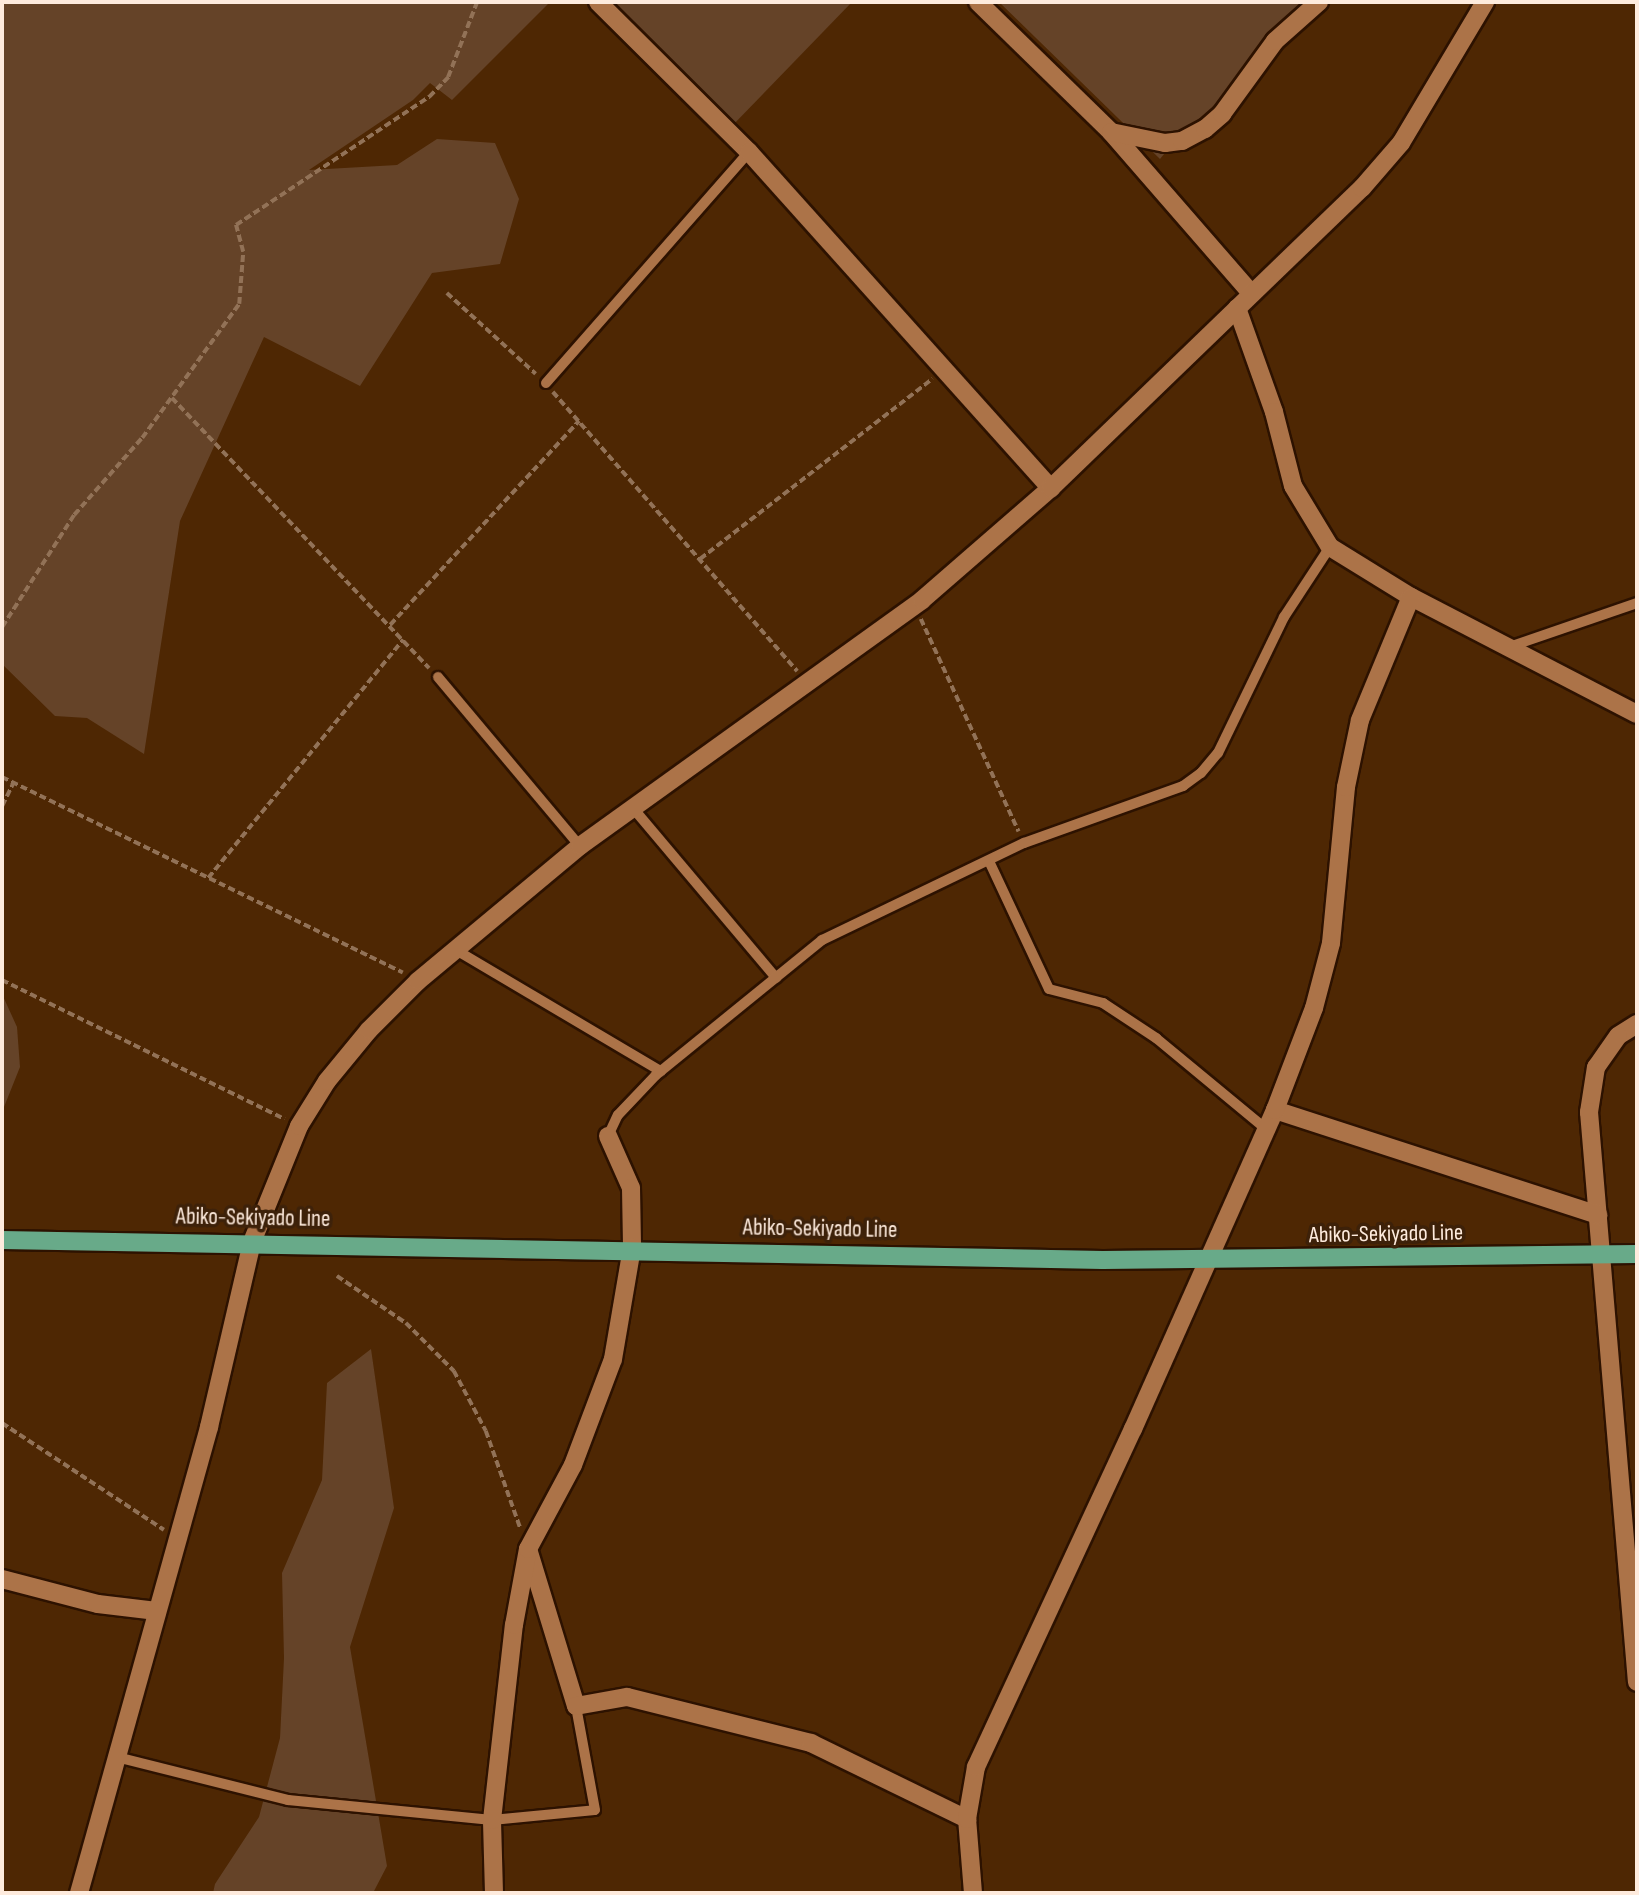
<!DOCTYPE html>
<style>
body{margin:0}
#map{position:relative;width:1639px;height:1895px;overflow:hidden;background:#4e2703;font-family:"Sofia Sans Condensed",sans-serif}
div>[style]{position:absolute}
.green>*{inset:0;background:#654328}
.path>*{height:3.5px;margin-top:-1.75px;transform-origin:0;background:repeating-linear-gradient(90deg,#927257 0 7px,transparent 0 10.5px)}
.roads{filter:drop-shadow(2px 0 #2d1200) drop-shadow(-2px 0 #2d1200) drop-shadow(0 2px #2d1200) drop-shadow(0 -2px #2d1200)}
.lane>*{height:10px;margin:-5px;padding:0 5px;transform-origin:5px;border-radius:5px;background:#ac7348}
.street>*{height:18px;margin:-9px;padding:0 9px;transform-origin:9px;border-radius:9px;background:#ac7348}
.secondary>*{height:18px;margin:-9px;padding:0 9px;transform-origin:9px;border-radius:9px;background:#ac7348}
.primary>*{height:18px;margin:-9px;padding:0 9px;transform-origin:9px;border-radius:9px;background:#68aa89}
span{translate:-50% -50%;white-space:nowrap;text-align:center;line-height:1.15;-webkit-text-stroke:7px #3d2109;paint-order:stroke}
.street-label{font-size:23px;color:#feebdd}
.frame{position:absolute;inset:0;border:4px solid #feebdd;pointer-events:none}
</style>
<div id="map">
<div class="green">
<div style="clip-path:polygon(2px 2px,550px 2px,452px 100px,430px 83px,413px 100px,309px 170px,397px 165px,437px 139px,495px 143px,519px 199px,500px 264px,432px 273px,360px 386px,264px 337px,180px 521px,144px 754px,87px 718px,55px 716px,2px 664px)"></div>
<div style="clip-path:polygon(606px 2px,852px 2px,730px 128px)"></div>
<div style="clip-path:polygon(999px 2px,1309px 2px,1202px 121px,1183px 131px,1160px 159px)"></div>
<div style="clip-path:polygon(2px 994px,17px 1027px,20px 1067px,2px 1112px)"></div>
<div style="clip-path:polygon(371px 1349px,394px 1508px,350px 1647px,387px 1866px,373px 1893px,213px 1893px,215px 1884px,259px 1817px,280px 1738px,284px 1658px,282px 1573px,322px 1480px,327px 1383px)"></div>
</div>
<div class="path">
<div style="left:447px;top:293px;width:120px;rotate:42.3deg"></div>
<div style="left:553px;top:392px;width:371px;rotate:48.8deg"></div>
<div style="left:172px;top:398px;width:373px;rotate:46.4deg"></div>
<div style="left:700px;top:559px;width:294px;rotate:-37.8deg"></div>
<div style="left:921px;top:619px;width:234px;rotate:65.3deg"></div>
<div style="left:390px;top:625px;width:278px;rotate:-47.2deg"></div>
<div style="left:2px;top:627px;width:133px;rotate:-57.3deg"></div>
<div style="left:74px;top:515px;width:103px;rotate:-48.6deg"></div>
<div style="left:142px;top:438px;width:165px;rotate:-54.1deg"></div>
<div style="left:239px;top:304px;width:52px;rotate:-85.6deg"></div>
<div style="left:243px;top:252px;width:28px;rotate:-105deg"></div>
<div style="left:236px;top:225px;width:232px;rotate:-33.6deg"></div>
<div style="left:429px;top:97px;width:28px;rotate:-46deg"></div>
<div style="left:448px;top:77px;width:80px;rotate:-68.9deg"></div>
<div style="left:2px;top:777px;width:446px;rotate:26deg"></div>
<div style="left:2px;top:806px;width:25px;rotate:-64deg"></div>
<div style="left:208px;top:878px;width:308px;rotate:-50.7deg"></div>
<div style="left:2px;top:980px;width:315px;rotate:26.2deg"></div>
<div style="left:337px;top:1276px;width:83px;rotate:34.3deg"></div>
<div style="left:406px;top:1323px;width:68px;rotate:45deg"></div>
<div style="left:454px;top:1371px;width:68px;rotate:61.9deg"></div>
<div style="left:486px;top:1431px;width:102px;rotate:70.5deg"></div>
<div style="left:2px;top:1423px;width:194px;rotate:33.4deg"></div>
</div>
<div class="roads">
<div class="lane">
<div style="left:546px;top:383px;width:308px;rotate:-48.7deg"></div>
<div style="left:1509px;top:647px;width:135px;rotate:-19deg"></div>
<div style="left:438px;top:677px;width:221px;rotate:50deg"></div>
<div style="left:633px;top:808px;width:222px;rotate:49.9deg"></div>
<div style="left:989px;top:861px;width:141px;rotate:64.9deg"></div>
<div style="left:1049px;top:989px;width:56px;rotate:14.5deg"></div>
<div style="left:1103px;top:1003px;width:64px;rotate:33.4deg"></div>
<div style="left:1156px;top:1038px;width:143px;rotate:39.6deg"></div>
<div style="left:456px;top:950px;width:238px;rotate:30.6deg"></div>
<div style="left:608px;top:1136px;width:23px;rotate:-65deg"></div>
<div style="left:618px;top:1115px;width:55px;rotate:-46.5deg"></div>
<div style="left:656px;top:1075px;width:214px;rotate:-39.1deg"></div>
<div style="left:822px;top:940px;width:224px;rotate:-25.7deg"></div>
<div style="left:1024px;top:843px;width:169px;rotate:-19.7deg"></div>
<div style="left:1183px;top:786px;width:22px;rotate:-36deg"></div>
<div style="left:1201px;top:773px;width:26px;rotate:-50deg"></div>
<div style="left:1218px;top:753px;width:151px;rotate:-64.1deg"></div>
<div style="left:1284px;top:617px;width:84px;rotate:-56.7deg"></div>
<div style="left:117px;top:1757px;width:176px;rotate:14.1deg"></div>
<div style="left:288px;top:1800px;width:205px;rotate:5.6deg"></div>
<div style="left:492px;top:1820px;width:103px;rotate:-5.5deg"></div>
<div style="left:595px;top:1810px;width:106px;rotate:-100.4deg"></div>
</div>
<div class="street">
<div style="left:598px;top:2px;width:213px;rotate:44.8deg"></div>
<div style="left:749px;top:152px;width:452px;rotate:48.1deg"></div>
<div style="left:978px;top:2px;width:186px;rotate:44.3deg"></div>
<div style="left:1111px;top:132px;width:213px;rotate:49deg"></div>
<div style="left:1111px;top:132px;width:55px;rotate:11.5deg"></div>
<div style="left:1165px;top:143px;width:17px;rotate:-7deg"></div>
<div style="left:1182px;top:141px;width:26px;rotate:-28deg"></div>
<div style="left:1205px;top:129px;width:23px;rotate:-41deg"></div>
<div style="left:1222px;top:114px;width:90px;rotate:-54deg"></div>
<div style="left:1275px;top:41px;width:59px;rotate:-41.6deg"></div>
<div style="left:1237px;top:308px;width:110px;rotate:70.4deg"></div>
<div style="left:1274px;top:412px;width:76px;rotate:75.6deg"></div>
<div style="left:1293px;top:486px;width:71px;rotate:58.8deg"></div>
<div style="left:1330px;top:547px;width:95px;rotate:31.7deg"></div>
<div style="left:1411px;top:597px;width:254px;rotate:27.4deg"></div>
<div style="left:1637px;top:1024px;width:22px;rotate:148deg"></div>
<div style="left:1618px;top:1036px;width:38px;rotate:125deg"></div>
<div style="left:1596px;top:1067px;width:46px;rotate:98.8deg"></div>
<div style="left:1589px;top:1112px;width:572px;rotate:85.19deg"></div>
<div style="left:1275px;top:1110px;width:340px;rotate:18deg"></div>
<div style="left:608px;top:1136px;width:57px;rotate:66.1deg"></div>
<div style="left:631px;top:1188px;width:60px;rotate:89deg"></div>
<div style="left:528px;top:1549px;width:164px;rotate:73deg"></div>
<div style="left:576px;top:1706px;width:52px;rotate:-10deg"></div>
<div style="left:627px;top:1697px;width:190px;rotate:14deg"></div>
<div style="left:811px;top:1743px;width:174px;rotate:26deg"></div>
<div style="left:2px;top:1579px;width:99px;rotate:14.6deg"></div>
<div style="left:98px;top:1604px;width:59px;rotate:6.8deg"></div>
<div style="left:973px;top:1893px;width:74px;rotate:-94.6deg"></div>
<div style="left:967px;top:1819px;width:53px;rotate:-80.2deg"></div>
<div style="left:976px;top:1767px;width:373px;rotate:-65.1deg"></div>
<div style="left:1133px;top:1429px;width:349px;rotate:-66deg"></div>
<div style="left:1275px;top:1110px;width:109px;rotate:-69.1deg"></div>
<div style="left:1314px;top:1008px;width:67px;rotate:-75.3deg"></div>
<div style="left:1331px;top:943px;width:157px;rotate:-84.5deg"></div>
<div style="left:1346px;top:787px;width:68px;rotate:-78.2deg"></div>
<div style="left:1360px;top:720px;width:133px;rotate:-67.5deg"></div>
</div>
<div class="secondary">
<div style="left:79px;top:1893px;width:484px;rotate:-74.4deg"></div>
<div style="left:209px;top:1427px;width:190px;rotate:-76.9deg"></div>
<div style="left:252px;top:1242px;width:125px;rotate:-67.9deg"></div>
<div style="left:299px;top:1126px;width:53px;rotate:-58.1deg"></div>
<div style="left:327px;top:1081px;width:66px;rotate:-50.5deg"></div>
<div style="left:369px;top:1030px;width:69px;rotate:-45deg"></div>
<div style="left:418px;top:981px;width:211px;rotate:-39.8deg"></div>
<div style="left:580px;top:846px;width:421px;rotate:-35.7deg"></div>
<div style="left:922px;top:600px;width:171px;rotate:-41deg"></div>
<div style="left:1051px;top:488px;width:432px;rotate:-44deg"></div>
<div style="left:1362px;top:188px;width:60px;rotate:-49.1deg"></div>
<div style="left:1401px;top:143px;width:164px;rotate:-59.2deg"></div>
<div style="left:494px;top:1893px;width:73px;rotate:-91.6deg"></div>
<div style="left:492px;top:1820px;width:196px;rotate:-83.6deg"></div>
<div style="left:514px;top:1625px;width:77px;rotate:-79.6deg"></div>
<div style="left:528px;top:1549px;width:95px;rotate:-61.8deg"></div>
<div style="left:573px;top:1465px;width:113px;rotate:-69.3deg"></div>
<div style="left:613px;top:1359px;width:113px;rotate:-80.3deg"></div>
</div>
<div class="primary">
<div style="left:2px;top:1240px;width:1101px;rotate:1.04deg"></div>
<div style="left:1103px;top:1260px;width:534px;rotate:-0.64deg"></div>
</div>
</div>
<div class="street-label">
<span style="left:253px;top:1218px;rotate:1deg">Abiko-Sekiyado Line</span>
<span style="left:820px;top:1229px;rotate:1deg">Abiko-Sekiyado Line</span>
<span style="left:1386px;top:1234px;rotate:-1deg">Abiko-Sekiyado Line</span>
</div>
<div class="frame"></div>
</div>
